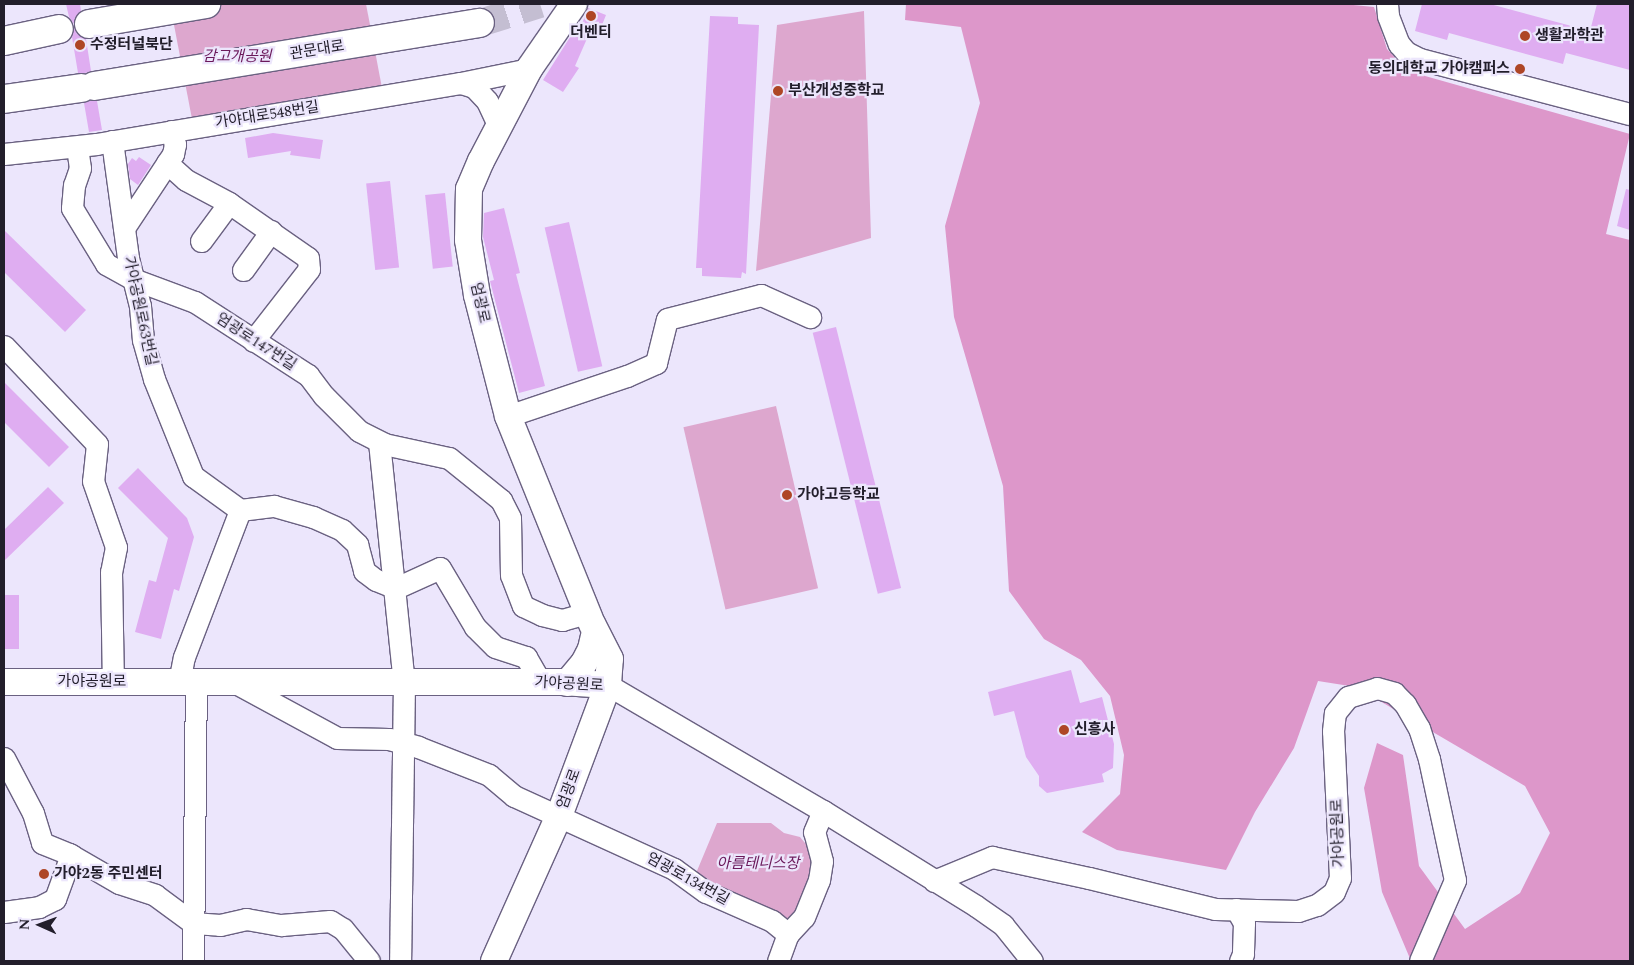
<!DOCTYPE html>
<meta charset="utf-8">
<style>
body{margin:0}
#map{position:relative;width:1634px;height:965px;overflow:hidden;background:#ece6fc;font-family:Spectral,"Noto Sans KR",serif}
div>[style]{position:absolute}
.green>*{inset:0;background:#dda7ce;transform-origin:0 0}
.forest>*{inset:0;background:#dd97ca}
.building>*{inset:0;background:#dfadf1;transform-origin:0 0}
.highway-tunnel>*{height:28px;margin-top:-14px;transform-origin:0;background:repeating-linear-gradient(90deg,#c4bed2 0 28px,transparent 0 42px)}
.roads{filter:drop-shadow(1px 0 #6a6181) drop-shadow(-1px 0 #6a6181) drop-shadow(0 1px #6a6181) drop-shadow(0 -1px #6a6181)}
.minor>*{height:21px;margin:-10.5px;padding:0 10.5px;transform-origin:10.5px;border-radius:10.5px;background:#fff}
.major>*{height:26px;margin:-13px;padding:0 13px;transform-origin:13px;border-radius:13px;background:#fff}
.highway>*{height:28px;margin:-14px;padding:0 14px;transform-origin:14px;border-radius:14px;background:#fff}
.dots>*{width:14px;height:14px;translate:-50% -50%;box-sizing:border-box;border:2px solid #ece6fc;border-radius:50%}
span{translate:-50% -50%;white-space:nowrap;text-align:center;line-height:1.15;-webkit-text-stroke:4.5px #ece6fc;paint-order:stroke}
.poi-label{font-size:15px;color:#221e2b;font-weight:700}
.left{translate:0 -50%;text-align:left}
.right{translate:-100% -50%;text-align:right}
.street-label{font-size:15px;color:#221e2b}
.park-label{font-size:15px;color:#6b195b;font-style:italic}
.frame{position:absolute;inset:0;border:5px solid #221e2b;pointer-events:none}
.north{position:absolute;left:15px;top:900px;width:50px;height:50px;-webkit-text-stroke:4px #ece6fc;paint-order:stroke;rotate:272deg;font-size:14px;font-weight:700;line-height:20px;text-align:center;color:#221e2b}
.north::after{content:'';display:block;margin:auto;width:18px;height:22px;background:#221e2b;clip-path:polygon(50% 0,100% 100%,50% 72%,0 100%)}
</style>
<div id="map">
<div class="green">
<div style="clip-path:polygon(170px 4px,366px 4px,382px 88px,192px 119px)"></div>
<div style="clip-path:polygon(864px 11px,871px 238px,756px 271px,777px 25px)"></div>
<div style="left:776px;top:406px;width:187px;height:95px;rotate:77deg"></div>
<div style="clip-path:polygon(717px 823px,771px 823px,784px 833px,800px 837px,814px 854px,817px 864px,790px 923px,694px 878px)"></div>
</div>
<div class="forest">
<div style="clip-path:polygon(906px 4px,1343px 4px,1374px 7px,1387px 49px,1401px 64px,1418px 74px,1630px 134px,1606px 234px,1630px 240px,1630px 961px,1411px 961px,1382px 892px,1364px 788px,1377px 743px,1403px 755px,1419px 866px,1465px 929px,1520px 893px,1550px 833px,1525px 786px,1356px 687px,1318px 681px,1294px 748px,1255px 812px,1226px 870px,1117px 850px,1082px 832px,1120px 794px,1124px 755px,1110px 696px,1081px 660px,1044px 639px,1009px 591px,1003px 486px,954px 317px,945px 226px,980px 103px,961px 27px,905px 20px)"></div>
</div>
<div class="building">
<div style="clip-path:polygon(66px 4px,80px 4px,81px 11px,75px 18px,74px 24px,69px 17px)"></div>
<div style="clip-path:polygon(1422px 4px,1490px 4px,1590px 31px,1597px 4px,1630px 4px,1630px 70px,1566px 53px,1563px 64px,1449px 33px,1447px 40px,1415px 31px)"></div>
<div style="clip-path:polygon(588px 8px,606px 15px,596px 40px,589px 34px,575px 66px,579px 68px,563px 92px,543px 80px,577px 26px,580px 29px)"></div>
<div style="clip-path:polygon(710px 16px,738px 17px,738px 24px,759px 25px,746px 274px,742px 272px,741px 278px,702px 276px,702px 268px,696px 268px)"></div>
<div style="clip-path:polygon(74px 28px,77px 34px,86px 39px,91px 71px,85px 73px,78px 73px,72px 37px)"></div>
<div style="clip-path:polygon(90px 101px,97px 101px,102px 130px,89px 132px,84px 103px)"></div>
<div style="clip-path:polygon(273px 133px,323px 140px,320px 159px,290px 155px,291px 151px,248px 158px,245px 138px)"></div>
<div style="clip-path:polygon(139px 157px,151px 165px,138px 185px,130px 179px,128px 164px,132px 158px,136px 161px)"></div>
<div style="left:390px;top:181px;width:87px;height:24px;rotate:84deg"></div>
<div style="clip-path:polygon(1626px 189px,1630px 190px,1630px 230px,1617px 226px)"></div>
<div style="left:445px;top:193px;width:74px;height:20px;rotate:84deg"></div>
<div style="clip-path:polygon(504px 208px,520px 273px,516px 274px,545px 386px,519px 393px,490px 281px,494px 280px,483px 237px,484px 213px)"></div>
<div style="left:569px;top:222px;width:148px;height:25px;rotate:77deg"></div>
<div style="clip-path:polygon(4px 230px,86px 310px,65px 332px,4px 272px)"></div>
<div style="left:836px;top:327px;width:269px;height:24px;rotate:76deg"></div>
<div style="clip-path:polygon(4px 382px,69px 447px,49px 467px,4px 422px)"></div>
<div style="clip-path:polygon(138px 468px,187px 518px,194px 537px,179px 591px,174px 589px,161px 639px,135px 632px,149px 580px,156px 582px,168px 538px,118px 488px)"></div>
<div style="clip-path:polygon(48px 487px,64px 503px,4px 561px,4px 530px)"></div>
<div style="left:4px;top:595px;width:15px;height:54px"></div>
<div style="clip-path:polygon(1071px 670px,1080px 703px,1102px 697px,1114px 744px,1113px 768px,1102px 774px,1104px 782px,1047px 793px,1039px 786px,1039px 776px,1026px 757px,1014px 711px,994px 716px,988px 692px)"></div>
</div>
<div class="highway-tunnel">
<div style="left:480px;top:23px;width:63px;rotate:-17.6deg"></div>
</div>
<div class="roads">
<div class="minor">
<div style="left:1387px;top:4px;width:12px;rotate:85deg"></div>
<div style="left:1388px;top:16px;width:30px;rotate:69deg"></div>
<div style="left:1399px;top:44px;width:11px;rotate:49deg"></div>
<div style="left:1406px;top:52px;width:16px;rotate:27deg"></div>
<div style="left:1420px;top:59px;width:217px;rotate:14.7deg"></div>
<div style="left:461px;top:83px;width:14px;rotate:17deg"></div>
<div style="left:474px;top:87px;width:19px;rotate:47deg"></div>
<div style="left:487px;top:101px;width:29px;rotate:65deg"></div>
<div style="left:171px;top:131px;width:14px;rotate:73deg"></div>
<div style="left:175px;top:144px;width:10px;rotate:101deg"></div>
<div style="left:173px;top:154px;width:11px;rotate:124deg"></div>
<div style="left:167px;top:163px;width:25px;rotate:42deg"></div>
<div style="left:186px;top:180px;width:49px;rotate:28.1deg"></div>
<div style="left:229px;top:203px;width:96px;rotate:34.8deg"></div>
<div style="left:308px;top:258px;width:11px;rotate:85deg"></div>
<div style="left:309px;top:269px;width:91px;rotate:127.9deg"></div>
<div style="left:112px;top:141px;width:118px;rotate:82.2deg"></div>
<div style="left:128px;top:258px;width:49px;rotate:76deg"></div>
<div style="left:140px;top:306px;width:34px;rotate:85deg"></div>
<div style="left:143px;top:340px;width:41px;rotate:74.2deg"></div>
<div style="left:154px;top:379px;width:105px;rotate:68.1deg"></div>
<div style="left:193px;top:476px;width:58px;rotate:35.9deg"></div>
<div style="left:240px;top:510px;width:34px;rotate:-7deg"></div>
<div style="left:274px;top:506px;width:41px;rotate:15.8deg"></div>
<div style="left:313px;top:517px;width:32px;rotate:24deg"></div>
<div style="left:342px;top:530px;width:21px;rotate:43deg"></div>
<div style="left:357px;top:544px;width:28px;rotate:75deg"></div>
<div style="left:364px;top:571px;width:15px;rotate:37deg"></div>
<div style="left:376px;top:580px;width:22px;rotate:22deg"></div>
<div style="left:396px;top:588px;width:48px;rotate:-24.4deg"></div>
<div style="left:440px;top:568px;width:69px;rotate:59.3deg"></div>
<div style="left:475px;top:627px;width:28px;rotate:45deg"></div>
<div style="left:495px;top:647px;width:33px;rotate:18deg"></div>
<div style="left:526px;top:657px;width:30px;rotate:60deg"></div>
<div style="left:77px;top:147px;width:21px;rotate:82deg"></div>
<div style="left:80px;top:168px;width:18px;rotate:109deg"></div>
<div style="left:74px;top:185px;width:23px;rotate:95deg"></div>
<div style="left:72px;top:208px;width:66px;rotate:58.7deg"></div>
<div style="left:106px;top:264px;width:31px;rotate:29deg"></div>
<div style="left:133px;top:279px;width:66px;rotate:20.4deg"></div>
<div style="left:195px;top:302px;width:135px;rotate:32.9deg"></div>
<div style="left:308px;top:375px;width:26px;rotate:53deg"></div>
<div style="left:324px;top:396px;width:49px;rotate:45deg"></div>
<div style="left:359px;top:431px;width:28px;rotate:27deg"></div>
<div style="left:384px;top:444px;width:66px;rotate:12.2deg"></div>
<div style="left:449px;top:458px;width:67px;rotate:38.9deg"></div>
<div style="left:501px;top:500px;width:20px;rotate:63deg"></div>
<div style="left:510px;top:518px;width:57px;rotate:89deg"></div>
<div style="left:511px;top:575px;width:33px;rotate:69deg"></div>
<div style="left:523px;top:606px;width:21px;rotate:25deg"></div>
<div style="left:542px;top:615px;width:21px;rotate:14deg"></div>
<div style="left:562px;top:620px;width:26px;rotate:-16deg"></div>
<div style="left:4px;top:154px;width:93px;rotate:-6.2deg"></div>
<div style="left:96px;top:144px;width:370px;rotate:-9.5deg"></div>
<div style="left:461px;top:83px;width:69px;rotate:-11.6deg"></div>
<div style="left:124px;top:228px;width:78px;rotate:-56.5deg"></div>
<div style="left:201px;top:241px;width:47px;rotate:-53.6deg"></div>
<div style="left:243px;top:270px;width:48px;rotate:-54.3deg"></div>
<div style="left:4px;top:346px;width:135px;rotate:46.5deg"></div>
<div style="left:97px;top:444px;width:37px;rotate:96deg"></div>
<div style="left:93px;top:481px;width:70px;rotate:70.8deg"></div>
<div style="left:116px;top:547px;width:25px;rotate:101deg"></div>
<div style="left:111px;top:572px;width:110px;rotate:89deg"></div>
<div style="left:508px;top:416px;width:126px;rotate:-18.6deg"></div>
<div style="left:627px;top:376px;width:32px;rotate:-24deg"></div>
<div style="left:656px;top:363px;width:45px;rotate:-76deg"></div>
<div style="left:667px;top:319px;width:97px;rotate:-14.3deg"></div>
<div style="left:761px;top:295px;width:54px;rotate:24.2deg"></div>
<div style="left:379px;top:442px;width:241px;rotate:84.1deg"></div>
<div style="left:404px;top:682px;width:279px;rotate:90.8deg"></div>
<div style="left:179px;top:682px;width:25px;rotate:-79deg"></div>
<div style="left:184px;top:657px;width:157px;rotate:-69.1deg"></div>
<div style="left:234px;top:682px;width:117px;rotate:28.5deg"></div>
<div style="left:337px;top:738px;width:52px;rotate:1.1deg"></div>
<div style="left:389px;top:739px;width:30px;rotate:15deg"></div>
<div style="left:418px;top:747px;width:76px;rotate:21.5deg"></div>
<div style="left:489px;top:775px;width:33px;rotate:40deg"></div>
<div style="left:514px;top:796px;width:176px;rotate:24.5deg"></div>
<div style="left:674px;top:869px;width:39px;rotate:36deg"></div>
<div style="left:706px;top:892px;width:72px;rotate:23.7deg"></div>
<div style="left:772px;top:921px;width:21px;rotate:39deg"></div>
<div style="left:608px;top:685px;width:249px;rotate:30.4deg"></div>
<div style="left:823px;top:811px;width:180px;rotate:31.8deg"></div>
<div style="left:976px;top:906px;width:33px;rotate:35deg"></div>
<div style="left:1003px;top:925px;width:46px;rotate:51.1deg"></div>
<div style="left:4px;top:758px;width:62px;rotate:62.2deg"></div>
<div style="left:33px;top:813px;width:31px;rotate:73deg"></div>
<div style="left:42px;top:843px;width:29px;rotate:22deg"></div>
<div style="left:69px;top:854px;width:58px;rotate:30.1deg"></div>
<div style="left:119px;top:883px;width:38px;rotate:18deg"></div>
<div style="left:155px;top:895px;width:47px;rotate:36.4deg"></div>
<div style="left:193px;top:923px;width:27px;rotate:4deg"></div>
<div style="left:220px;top:925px;width:27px;rotate:-13deg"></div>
<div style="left:246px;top:919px;width:36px;rotate:10deg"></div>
<div style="left:281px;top:925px;width:49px;rotate:-4.7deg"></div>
<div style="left:330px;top:921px;width:15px;rotate:32deg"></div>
<div style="left:343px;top:929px;width:41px;rotate:50.9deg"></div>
<div style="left:934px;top:881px;width:63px;rotate:-22.5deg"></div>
<div style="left:992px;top:857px;width:99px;rotate:12.2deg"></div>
<div style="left:1089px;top:878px;width:130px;rotate:13.8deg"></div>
<div style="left:1215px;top:909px;width:83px;rotate:1.4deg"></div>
<div style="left:1298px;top:911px;width:20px;rotate:-18deg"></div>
<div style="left:1317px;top:905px;width:21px;rotate:-37deg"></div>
<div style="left:1334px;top:892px;width:15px;rotate:-67deg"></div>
<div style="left:1340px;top:878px;width:147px;rotate:-92.7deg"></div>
<div style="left:1333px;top:731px;width:18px;rotate:-84deg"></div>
<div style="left:1335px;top:713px;width:21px;rotate:-51deg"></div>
<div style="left:1348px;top:697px;width:30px;rotate:-17deg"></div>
<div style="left:1377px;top:688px;width:18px;rotate:16deg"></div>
<div style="left:1394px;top:693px;width:16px;rotate:45deg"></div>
<div style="left:1405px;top:704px;width:28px;rotate:60deg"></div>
<div style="left:1419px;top:728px;width:33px;rotate:72deg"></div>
<div style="left:1429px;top:759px;width:124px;rotate:77.9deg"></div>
<div style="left:1455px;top:880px;width:88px;rotate:113.4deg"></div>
<div style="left:1236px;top:909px;width:16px;rotate:60deg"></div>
<div style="left:1244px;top:923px;width:31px;rotate:92deg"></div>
<div style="left:1243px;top:954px;width:8px;rotate:113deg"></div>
<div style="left:4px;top:912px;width:35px;rotate:-8deg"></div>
<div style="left:39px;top:907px;width:18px;rotate:-27deg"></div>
<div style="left:55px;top:899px;width:47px;rotate:-70deg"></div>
<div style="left:193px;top:961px;width:279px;rotate:-89.4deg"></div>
<div style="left:778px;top:961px;width:29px;rotate:-70deg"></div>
<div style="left:788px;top:934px;width:23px;rotate:-47deg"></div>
<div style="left:804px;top:917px;width:40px;rotate:-68deg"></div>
<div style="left:819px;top:880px;width:19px;rotate:-81deg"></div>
<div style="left:822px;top:861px;width:30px;rotate:-105deg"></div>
<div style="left:814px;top:832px;width:23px;rotate:-67deg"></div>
</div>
<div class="major">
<div style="left:4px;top:682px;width:558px"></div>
<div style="left:562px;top:682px;width:46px;rotate:3.7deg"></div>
<div style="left:567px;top:683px;width:26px;rotate:-50deg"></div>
<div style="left:584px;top:663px;width:16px;rotate:-63deg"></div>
<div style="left:591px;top:649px;width:18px;rotate:-77deg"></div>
<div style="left:494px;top:961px;width:159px;rotate:-65.9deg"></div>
<div style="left:559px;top:816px;width:140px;rotate:-69.5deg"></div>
<div style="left:608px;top:685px;width:26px;rotate:-86deg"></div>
<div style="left:610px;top:659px;width:39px;rotate:-117deg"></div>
<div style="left:592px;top:624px;width:224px;rotate:-112deg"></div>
<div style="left:508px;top:416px;width:125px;rotate:-104.4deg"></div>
<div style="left:477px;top:295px;width:56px;rotate:-99.3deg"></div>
<div style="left:468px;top:240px;width:51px;rotate:-88.9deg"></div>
<div style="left:469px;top:189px;width:30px;rotate:-67deg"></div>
<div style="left:481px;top:161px;width:104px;rotate:-62.4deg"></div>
<div style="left:529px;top:69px;width:79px;rotate:-55.3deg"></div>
</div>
<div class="highway">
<div style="left:89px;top:24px;width:119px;rotate:-9.7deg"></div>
<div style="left:4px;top:41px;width:56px;rotate:-12.3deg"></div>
<div style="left:94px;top:86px;width:391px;rotate:-9.3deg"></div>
<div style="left:4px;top:99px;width:78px;rotate:-8.1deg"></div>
</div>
</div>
<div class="dots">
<div style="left:591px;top:16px;background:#ae4626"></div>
<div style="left:1525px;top:36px;background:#ae4626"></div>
<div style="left:80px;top:45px;background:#ae4626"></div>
<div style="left:1520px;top:69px;background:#ae4626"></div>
<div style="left:778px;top:91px;background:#ae4626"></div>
<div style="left:787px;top:495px;background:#ae4626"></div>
<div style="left:1064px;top:730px;background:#ae4626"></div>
<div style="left:44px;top:874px;background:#ae4626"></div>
</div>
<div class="poi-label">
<span style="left:591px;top:33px">더벤티</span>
<span class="left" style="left:1535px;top:36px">생활과학관</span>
<span class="left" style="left:90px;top:45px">수정터널북단</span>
<span class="right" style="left:1510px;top:69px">동의대학교 가야캠퍼스</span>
<span class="left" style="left:788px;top:91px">부산개성중학교</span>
<span class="left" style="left:797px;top:495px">가야고등학교</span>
<span class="left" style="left:1074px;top:730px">신흥사</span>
<span class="left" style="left:54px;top:874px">가야2동 주민센터</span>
</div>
<div class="street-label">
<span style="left:317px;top:50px;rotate:-9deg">관문대로</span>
<span style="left:267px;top:115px;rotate:-9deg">가야대로548번길</span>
<span style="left:480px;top:303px;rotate:77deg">엄광로</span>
<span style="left:140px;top:311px;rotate:78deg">가야공원로63번길</span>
<span style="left:256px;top:342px;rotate:33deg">엄광로147번길</span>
<span style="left:92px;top:682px">가야공원로</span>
<span style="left:569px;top:684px;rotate:3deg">가야공원로</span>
<span style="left:569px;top:789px;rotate:-70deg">엄광로</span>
<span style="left:1338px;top:833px;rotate:-92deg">가야공원로</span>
<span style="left:688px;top:879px;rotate:29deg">엄광로134번길</span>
</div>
<div class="park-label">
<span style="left:237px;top:57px">감고개공원</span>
<span style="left:758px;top:864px">아름테니스장</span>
</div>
<div class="frame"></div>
<div class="north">N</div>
</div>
